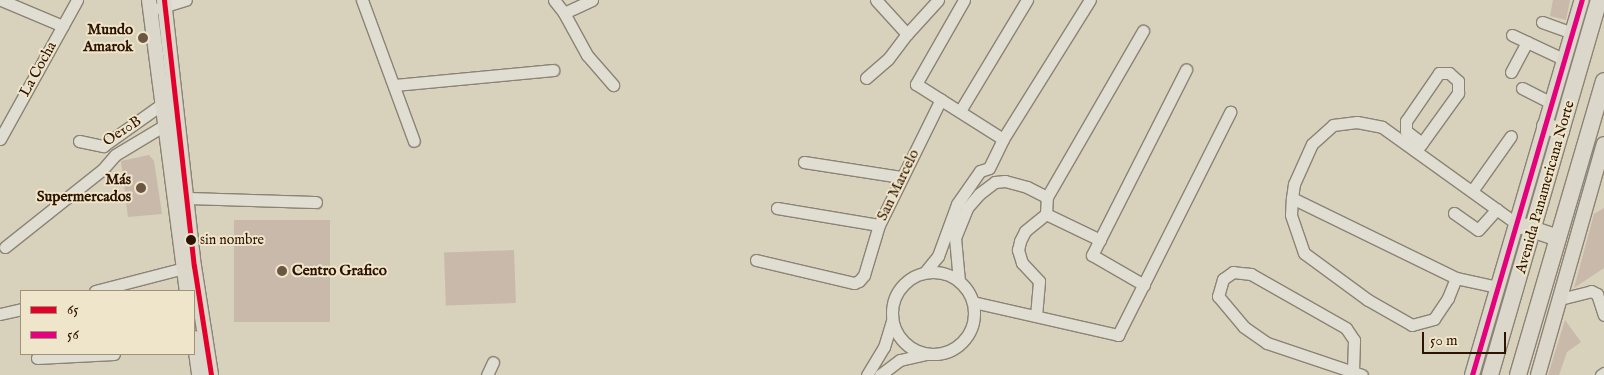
<!DOCTYPE html>
<meta charset="utf-8">
<style>
body{margin:0}
#map{position:relative;width:1604px;height:375px;overflow:hidden;background:#d8d1bb;font-family:"IM FELL English",serif}
div>[style]{position:absolute}
.building>*{inset:0;background:#c8b9aa;transform-origin:0 0}
.roads{filter:drop-shadow(1px 0 #8b8375) drop-shadow(-1px 0 #8b8375) drop-shadow(0 1px #8b8375) drop-shadow(0 -1px #8b8375)}
.minor>*{height:11px;margin:-5.5px;padding:0 5.5px;transform-origin:5.5px;border-radius:5.5px;background:#e0ddd2}
.minor>.ring{margin:-5.5px;padding:0;box-sizing:content-box;background:none;border:11px solid #e0ddd2;border-radius:50%}
.major>*{height:14px;margin:-7px;padding:0 7px;transform-origin:7px;border-radius:7px;background:#dbd7ca}
.highway>*{height:16px;margin:-8px;padding:0 8px;transform-origin:8px;border-radius:8px;background:#dbd7ca}
.bus-1>*{height:5px;margin:-2.5px;padding:0 2.5px;transform-origin:2.5px;border-radius:2.5px;background:#e4002b}
.bus-2>*{height:5px;margin:-2.5px;padding:0 2.5px;transform-origin:2.5px;border-radius:2.5px;background:#e5007d}
.dots>*{width:14px;height:14px;translate:-50% -50%;box-sizing:border-box;border:2px solid #eee5ca;border-radius:50%}
span{translate:-50% -50%;white-space:nowrap;text-align:center;line-height:1.15;-webkit-text-stroke:4px #eee5ca;paint-order:stroke}
.bus-label{font-size:14px;color:#2e1300}
.left{translate:0 -50%;text-align:left}
.poi-label{font-size:15px;color:#2e1300;font-weight:700}
.right{translate:-100% -50%;text-align:right}
.street-label{font-size:15px;color:#2e1300}
.legend{position:absolute;left:20px;top:290px;width:175px;height:65px;box-sizing:border-box;background:#eee5ca;border:1px solid #a19179;margin:0;padding:6px 9px;list-style:none;font-size:15px;color:#2e1300}
.legend li{display:flex;align-items:center;gap:10px;height:25px}
.legend b{width:25px;border:1px solid #a19179}
.scale{position:absolute;left:1422px;top:332px;width:84px;height:22px;box-sizing:border-box;border:2px solid #2e1300;border-top:0;padding-left:6px;font-size:15px;line-height:18px;white-space:nowrap;color:#2e1300;-webkit-text-stroke:4px #eee5ca;paint-order:stroke}
</style>
<div id="map">
<div class="building">
<div style="clip-path:polygon(1553px 0,1570px 0,1566px 20px,1550px 16px)"></div>
<div style="clip-path:polygon(149px 155px,154px 161px,162px 214px,128px 217px,121px 161px)"></div>
<div style="clip-path:polygon(1604px 208px,1604px 268px,1574px 288px,1594px 214px)"></div>
<div style="left:330px;top:220px;width:102px;height:96px;rotate:90deg"></div>
<div style="left:514px;top:250px;width:53px;height:70px;rotate:88deg"></div>
<div style="clip-path:polygon(1565px 320px,1581px 342px,1567px 352px,1559px 375px,1548px 375px)"></div>
</div>
<div class="roads">
<div class="minor">
<div style="left:1px;top:0;width:67px;rotate:22.8deg"></div>
<div style="left:362px;top:0;width:150px;rotate:69.8deg"></div>
<div style="left:554px;top:0;width:16px;rotate:52deg"></div>
<div style="left:564px;top:13px;width:31px;rotate:-25deg"></div>
<div style="left:964px;top:0;width:97px;rotate:119.7deg"></div>
<div style="left:916px;top:84px;width:103px;rotate:32.3deg"></div>
<div style="left:159px;top:8px;width:28px;rotate:-17deg"></div>
<div style="left:564px;top:13px;width:48px;rotate:61.3deg"></div>
<div style="left:587px;top:55px;width:40px;rotate:49deg"></div>
<div style="left:1542px;top:22px;width:32px;rotate:20deg"></div>
<div style="left:907px;top:34px;width:46px;rotate:-47.6deg"></div>
<div style="left:1512px;top:35px;width:56px;rotate:25.2deg"></div>
<div style="left:1511px;top:72px;width:34px;rotate:-62deg"></div>
<div style="left:866px;top:78px;width:29px;rotate:-41deg"></div>
<div style="left:888px;top:59px;width:31px;rotate:-53deg"></div>
<div style="left:907px;top:34px;width:46px;rotate:-132.4deg"></div>
<div style="left:395px;top:85px;width:159px;rotate:-5.4deg"></div>
<div style="left:1522px;top:88px;width:33px;rotate:27deg"></div>
<div style="left:960px;top:111px;width:130px;rotate:-58.9deg"></div>
<div style="left:0;top:139px;width:159px;rotate:-61deg"></div>
<div style="left:79px;top:141px;width:25px;rotate:12deg"></div>
<div style="left:103px;top:146px;width:72px;rotate:-35.4deg"></div>
<div style="left:1416px;top:151px;width:10px;rotate:-53deg"></div>
<div style="left:1422px;top:143px;width:62px;rotate:-54.2deg"></div>
<div style="left:1458px;top:93px;width:12px;rotate:-90deg"></div>
<div style="left:1458px;top:81px;width:12px;rotate:-138deg"></div>
<div style="left:1449px;top:73px;width:10px;rotate:180deg"></div>
<div style="left:1439px;top:73px;width:58px;rotate:124.5deg"></div>
<div style="left:1406px;top:121px;width:10px;rotate:90deg"></div>
<div style="left:1406px;top:131px;width:20px;rotate:37deg"></div>
<div style="left:804px;top:162px;width:98px;rotate:8.8deg"></div>
<div style="left:1472px;top:191px;width:67px;rotate:-54.7deg"></div>
<div style="left:186px;top:198px;width:130px;rotate:1.8deg"></div>
<div style="left:1292px;top:198px;width:182px;rotate:26deg"></div>
<div style="left:1456px;top:278px;width:22px;rotate:112deg"></div>
<div style="left:1448px;top:298px;width:25px;rotate:124deg"></div>
<div style="left:1434px;top:319px;width:23px;rotate:165deg"></div>
<div style="left:1412px;top:325px;width:51px;rotate:-150.4deg"></div>
<div style="left:1368px;top:300px;width:79px;rotate:-143.7deg"></div>
<div style="left:1304px;top:253px;width:40px;rotate:-108.9deg"></div>
<div style="left:1291px;top:215px;width:17px;rotate:-87deg"></div>
<div style="left:1292px;top:198px;width:14px;rotate:-82deg"></div>
<div style="left:1294px;top:184px;width:44px;rotate:-65.8deg"></div>
<div style="left:1312px;top:144px;width:28px;rotate:-42deg"></div>
<div style="left:1333px;top:125px;width:24px;rotate:-7deg"></div>
<div style="left:1357px;top:122px;width:25px;rotate:11deg"></div>
<div style="left:1382px;top:127px;width:166px;rotate:35.7deg"></div>
<div style="left:777px;top:208px;width:103px;rotate:9.5deg"></div>
<div style="left:1454px;top:213px;width:29px;rotate:35deg"></div>
<div style="left:1478px;top:230px;width:28px;rotate:-48deg"></div>
<div style="left:1046px;top:214px;width:60px;rotate:25.7deg"></div>
<div style="left:5px;top:247px;width:125px;rotate:-38.5deg"></div>
<div style="left:103px;top:169px;width:18px;rotate:-49deg"></div>
<div style="left:115px;top:155px;width:58px;rotate:-31deg"></div>
<div style="left:756px;top:260px;width:101px;rotate:13.2deg"></div>
<div style="left:854px;top:283px;width:5px;rotate:-22deg"></div>
<div style="left:859px;top:281px;width:8px;rotate:-50deg"></div>
<div style="left:864px;top:275px;width:52px;rotate:-73.3deg"></div>
<div style="left:879px;top:225px;width:140px;rotate:-63.8deg"></div>
<div class="ring" style="left:892px;top:272px;width:71px;height:71px"></div>
<div style="left:925px;top:272px;width:21px;rotate:-51deg"></div>
<div style="left:938px;top:256px;width:55px;rotate:-69.9deg"></div>
<div style="left:957px;top:204px;width:40px;rotate:-55.1deg"></div>
<div style="left:980px;top:171px;width:9px;rotate:-18deg"></div>
<div style="left:989px;top:168px;width:32px;rotate:-64deg"></div>
<div style="left:1003px;top:139px;width:164px;rotate:-58deg"></div>
<div style="left:1456px;top:278px;width:43px;rotate:12.1deg"></div>
<div style="left:959px;top:281px;width:43px;rotate:-95.3deg"></div>
<div style="left:955px;top:238px;width:32px;rotate:-68deg"></div>
<div style="left:967px;top:208px;width:18px;rotate:-49deg"></div>
<div style="left:979px;top:194px;width:20px;rotate:-37deg"></div>
<div style="left:995px;top:182px;width:10px;rotate:-6deg"></div>
<div style="left:1005px;top:181px;width:23px;rotate:15deg"></div>
<div style="left:1027px;top:187px;width:22px;rotate:27deg"></div>
<div style="left:1144px;top:285px;width:60px;rotate:-150deg"></div>
<div style="left:1092px;top:255px;width:208px;rotate:-63.1deg"></div>
<div style="left:95px;top:291px;width:92px;rotate:-14.5deg"></div>
<div style="left:1560px;top:299px;width:32px;rotate:-14deg"></div>
<div style="left:1591px;top:291px;width:7px;rotate:27deg"></div>
<div style="left:1597px;top:294px;width:22px;rotate:72deg"></div>
<div style="left:973px;top:302px;width:149px;rotate:12.8deg"></div>
<div style="left:1118px;top:335px;width:250px;rotate:-63.3deg"></div>
<div style="left:0;top:314px;width:22px;rotate:-13deg"></div>
<div style="left:1036px;top:316px;width:35px;rotate:-85deg"></div>
<div style="left:1039px;top:281px;width:25px;rotate:-133deg"></div>
<div style="left:1022px;top:263px;width:14px;rotate:-107deg"></div>
<div style="left:1018px;top:250px;width:9px;rotate:-77deg"></div>
<div style="left:1020px;top:241px;width:11px;rotate:-63deg"></div>
<div style="left:1025px;top:231px;width:27px;rotate:-39deg"></div>
<div style="left:1046px;top:214px;width:17px;rotate:-87deg"></div>
<div style="left:1047px;top:197px;width:192px;rotate:-60deg"></div>
<div style="left:37px;top:358px;width:77px;rotate:-3deg"></div>
<div style="left:1353px;top:370px;width:30px;rotate:-88deg"></div>
<div style="left:1354px;top:340px;width:14px;rotate:-124deg"></div>
<div style="left:1346px;top:328px;width:109px;rotate:-150.4deg"></div>
<div style="left:1251px;top:274px;width:18px;rotate:-174deg"></div>
<div style="left:1233px;top:272px;width:12px;rotate:145deg"></div>
<div style="left:1223px;top:279px;width:18px;rotate:106deg"></div>
<div style="left:1218px;top:296px;width:40px;rotate:50deg"></div>
<div style="left:1244px;top:327px;width:28px;rotate:35deg"></div>
<div style="left:1267px;top:343px;width:100px;rotate:18.6deg"></div>
<div style="left:487px;top:375px;width:14px;rotate:-65deg"></div>
<div style="left:867px;top:375px;width:33px;rotate:-59deg"></div>
<div style="left:884px;top:347px;width:27px;rotate:-73deg"></div>
<div style="left:880px;top:375px;width:25px;rotate:-37deg"></div>
<div style="left:900px;top:360px;width:26px;rotate:-13deg"></div>
<div style="left:1601px;top:375px;width:4px;rotate:-34deg"></div>
</div>
<div class="major">
<div style="left:149px;top:0;width:293px;rotate:82.6deg"></div>
<div style="left:164px;top:0;width:268px;rotate:83.6deg"></div>
<div style="left:194px;top:266px;width:110px;rotate:81.1deg"></div>
<div style="left:194px;top:338px;width:37px;rotate:82deg"></div>
<div style="left:1472px;top:375px;width:391px;rotate:-73.7deg"></div>
<div style="left:1538px;top:375px;width:240px;rotate:-74.1deg"></div>
</div>
<div class="highway">
<div style="left:1545px;top:126px;width:17px;rotate:17deg"></div>
<div style="left:1517px;top:224px;width:43px;rotate:18.9deg"></div>
<div style="left:1490px;top:375px;width:391px;rotate:-73.8deg"></div>
<div style="left:1518px;top:375px;width:306px;rotate:-73.7deg"></div>
</div>
</div>
<div class="bus-1">
<div style="left:164px;top:0;width:268px;rotate:83.6deg"></div>
<div style="left:194px;top:266px;width:110px;rotate:81.1deg"></div>
</div>
<div class="bus-2">
<div style="left:1472px;top:375px;width:391px;rotate:-73.7deg"></div>
</div>
<div class="dots">
<div style="left:143px;top:38px;background:#6a5641"></div>
<div style="left:141px;top:188px;background:#6a5641"></div>
<div style="left:191px;top:240px;background:#2e1300"></div>
<div style="left:282px;top:271px;background:#6a5641"></div>
</div>
<div class="bus-label">
<span class="left" style="left:200px;top:240px">sin nombre</span>
</div>
<div class="poi-label">
<span class="right" style="left:133px;top:38px">Mundo<br>Amarok</span>
<span class="right" style="left:131px;top:188px">Más<br>Supermercados</span>
<span class="left" style="left:292px;top:271px">Centro Grafico</span>
</div>
<div class="street-label">
<span style="left:38px;top:69px;rotate:-61deg">La Cocha</span>
<span style="left:122px;top:131px;rotate:-33deg">Oe10B</span>
<span style="left:898px;top:185px;rotate:-64deg">San Marcelo</span>
<span style="left:1545px;top:187px;rotate:-74deg">Avenida Panamericana Norte</span>
</div>
<ul class="legend">
<li><b style="height:6px;background:#e4002b"></b>65</li>
<li><b style="height:6px;background:#e5007d"></b>56</li>
</ul>
<div class="scale">50 m</div>
</div>
